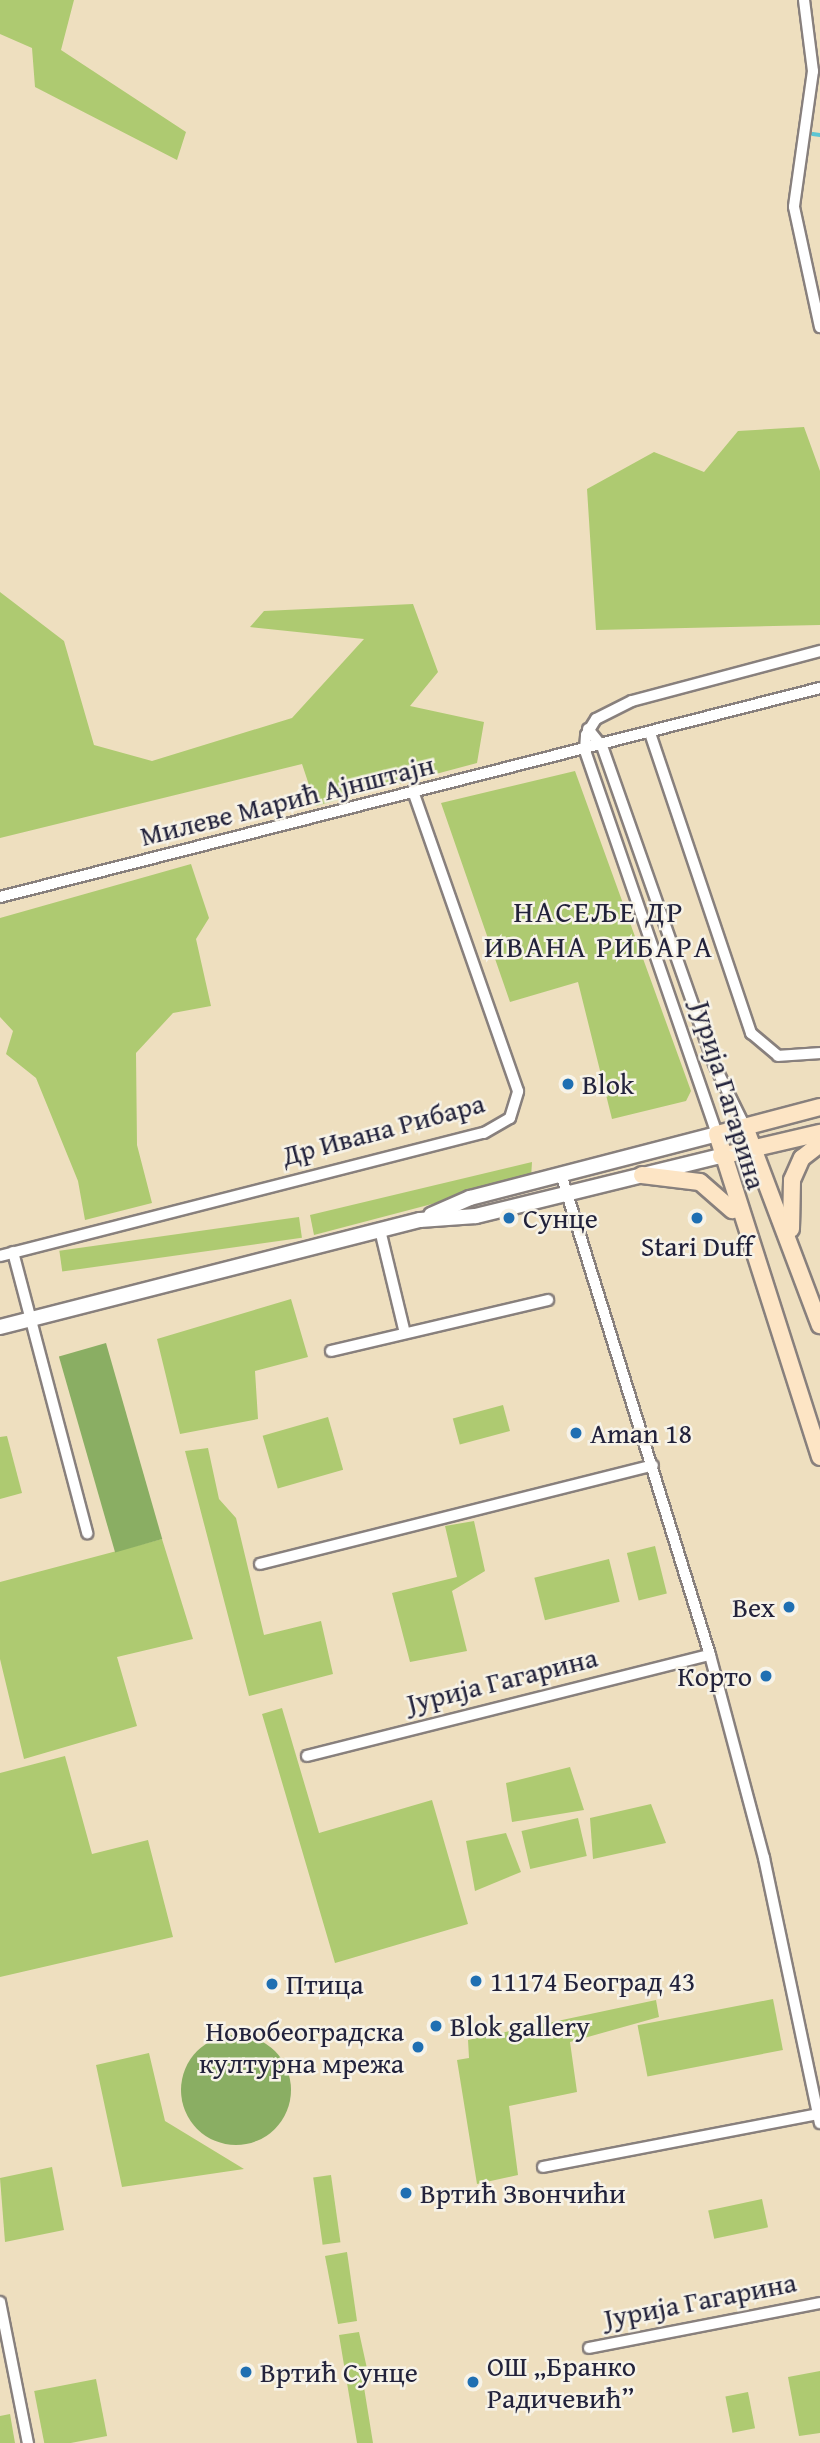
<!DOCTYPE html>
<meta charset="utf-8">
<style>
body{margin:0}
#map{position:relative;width:820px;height:2443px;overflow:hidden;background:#eedfbf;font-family:"Gentium Book Plus",serif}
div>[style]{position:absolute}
.green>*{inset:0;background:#aeca71;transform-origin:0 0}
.forest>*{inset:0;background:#8aae63;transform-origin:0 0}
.round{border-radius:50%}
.stream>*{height:3.5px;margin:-1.75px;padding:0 1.75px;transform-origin:1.75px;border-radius:1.75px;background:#5bc6d4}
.roads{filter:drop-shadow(2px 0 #88807d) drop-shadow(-2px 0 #88807d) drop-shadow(0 2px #88807d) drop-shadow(0 -2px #88807d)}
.minor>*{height:10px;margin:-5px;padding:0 5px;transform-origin:5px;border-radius:5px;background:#fff}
.tertiary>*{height:14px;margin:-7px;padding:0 7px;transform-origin:7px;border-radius:7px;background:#fff}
.secondary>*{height:16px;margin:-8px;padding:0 8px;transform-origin:8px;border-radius:8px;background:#fde5c5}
.dots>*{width:19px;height:19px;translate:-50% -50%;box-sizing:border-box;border:4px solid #f7f3e8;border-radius:50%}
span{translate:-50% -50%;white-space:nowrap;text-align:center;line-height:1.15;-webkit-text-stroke:5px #f7f3e8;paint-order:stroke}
.street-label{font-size:28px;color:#22223b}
.poi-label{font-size:28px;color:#22223b}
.left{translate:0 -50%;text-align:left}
.right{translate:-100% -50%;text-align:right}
.neighbourhood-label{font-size:30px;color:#22223b;letter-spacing:2px}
</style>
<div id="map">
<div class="green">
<div style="clip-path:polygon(0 0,74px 0,61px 50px,186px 132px,177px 160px,35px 87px,32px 48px,0 34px)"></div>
<div style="clip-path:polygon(804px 427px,820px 471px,820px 625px,596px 630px,587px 489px,654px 452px,704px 472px,738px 431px)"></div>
<div style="clip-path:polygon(0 592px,64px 641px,94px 745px,152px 761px,292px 718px,364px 639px,250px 627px,264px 611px,413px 604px,438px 672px,410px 706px,484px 722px,477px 763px,316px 806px,302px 764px,0 838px)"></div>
<div style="clip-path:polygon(575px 771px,691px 1091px,686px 1101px,612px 1119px,578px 982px,510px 1002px,441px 803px)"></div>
<div style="clip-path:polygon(191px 864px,209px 918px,196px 939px,211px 1006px,173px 1013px,136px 1053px,137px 1145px,152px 1203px,85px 1220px,78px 1181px,36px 1078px,6px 1054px,13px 1031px,0 1017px,0 918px)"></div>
<div style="clip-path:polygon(532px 1162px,531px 1178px,314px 1235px,310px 1215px)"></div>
<div style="left:299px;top:1217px;width:21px;height:242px;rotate:82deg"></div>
<div style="clip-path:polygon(291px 1299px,308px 1357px,255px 1371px,258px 1419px,180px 1434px,157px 1339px)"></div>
<div style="left:503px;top:1405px;width:27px;height:52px;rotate:75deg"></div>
<div style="left:328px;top:1417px;width:55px;height:68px;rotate:74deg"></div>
<div style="clip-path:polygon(7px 1436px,22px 1493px,0 1499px,0 1437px)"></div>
<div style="clip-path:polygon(208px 1448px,219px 1499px,236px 1518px,264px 1635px,321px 1621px,333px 1674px,249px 1696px,185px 1451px)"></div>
<div style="clip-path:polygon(474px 1521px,485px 1571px,452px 1591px,467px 1651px,410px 1662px,392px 1593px,457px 1577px,445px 1526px)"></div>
<div style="clip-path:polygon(162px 1539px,193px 1639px,117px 1657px,137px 1726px,24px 1759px,0 1659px,0 1582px)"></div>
<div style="left:655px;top:1546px;width:49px;height:29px;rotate:76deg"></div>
<div style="left:609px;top:1559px;width:44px;height:77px;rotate:76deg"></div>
<div style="clip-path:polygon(282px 1708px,319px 1833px,432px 1800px,468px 1924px,335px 1963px,262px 1714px)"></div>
<div style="clip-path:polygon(65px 1756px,92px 1854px,148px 1840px,173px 1937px,0 1977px,0 1773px)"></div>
<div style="clip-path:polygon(570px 1767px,584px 1810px,512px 1822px,506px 1783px)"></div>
<div style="clip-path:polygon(651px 1804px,666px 1843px,593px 1859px,590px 1818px)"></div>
<div style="left:578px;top:1818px;width:39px;height:58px;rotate:77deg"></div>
<div style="clip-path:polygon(506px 1833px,521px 1872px,475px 1891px,466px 1841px)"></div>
<div style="left:773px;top:1999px;width:52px;height:138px;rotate:79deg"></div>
<div style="clip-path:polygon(656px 2000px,659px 2017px,570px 2042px,577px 2092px,509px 2106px,518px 2175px,477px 2184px,457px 2060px,469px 2058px,468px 2040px)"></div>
<div style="clip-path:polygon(149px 2053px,165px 2121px,244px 2169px,122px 2187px,96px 2065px)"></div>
<div style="clip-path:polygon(52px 2167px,64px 2230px,5px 2242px,0 2178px)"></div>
<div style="left:331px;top:2175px;width:68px;height:18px;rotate:82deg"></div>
<div style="left:762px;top:2199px;width:29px;height:55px;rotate:78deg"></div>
<div style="clip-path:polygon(347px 2252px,357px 2321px,338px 2324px,325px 2256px)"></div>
<div style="clip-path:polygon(359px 2332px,368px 2373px,362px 2375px,373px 2443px,357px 2443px,339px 2335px)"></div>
<div style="clip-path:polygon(820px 2371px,820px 2433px,799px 2436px,788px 2377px)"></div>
<div style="left:96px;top:2379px;width:58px;height:63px;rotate:79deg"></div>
<div style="left:748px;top:2392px;width:37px;height:23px;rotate:79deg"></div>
<div style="clip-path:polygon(10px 2414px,15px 2443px,0 2443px,0 2416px)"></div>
</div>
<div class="forest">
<div style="left:106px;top:1343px;width:204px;height:49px;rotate:74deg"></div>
<div class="round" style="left:181px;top:2035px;width:110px;height:110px"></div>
</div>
<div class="stream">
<div style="left:813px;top:134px;width:7px;rotate:8deg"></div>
</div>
<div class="roads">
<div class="minor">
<div style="left:804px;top:0;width:72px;rotate:82.8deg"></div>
<div style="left:813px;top:71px;width:137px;rotate:98deg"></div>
<div style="left:794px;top:207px;width:123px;rotate:77.8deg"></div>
<div style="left:588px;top:729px;width:22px;rotate:51deg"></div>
<div style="left:602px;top:746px;width:337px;rotate:70.6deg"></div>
<div style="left:714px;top:1064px;width:70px;rotate:63.8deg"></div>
<div style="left:650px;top:733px;width:317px;rotate:71.4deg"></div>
<div style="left:751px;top:1033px;width:35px;rotate:40deg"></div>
<div style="left:778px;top:1056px;width:42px;rotate:-4.1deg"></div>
<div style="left:0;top:897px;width:846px;rotate:-14.3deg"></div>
<div style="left:717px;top:1134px;width:406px;rotate:-109deg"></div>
<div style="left:585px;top:750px;width:15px;rotate:-86deg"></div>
<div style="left:586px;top:735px;width:19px;rotate:-58deg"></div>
<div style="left:596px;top:719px;width:40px;rotate:-26.6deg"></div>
<div style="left:632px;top:701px;width:195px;rotate:-14.9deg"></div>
<div style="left:561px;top:1174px;width:504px;rotate:72.79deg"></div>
<div style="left:710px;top:1655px;width:210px;rotate:75.1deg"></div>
<div style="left:764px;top:1858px;width:271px;rotate:78.1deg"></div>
<div style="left:380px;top:1230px;width:106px;rotate:76.4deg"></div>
<div style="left:13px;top:1252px;width:291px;rotate:75.2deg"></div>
<div style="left:0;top:1256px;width:499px;rotate:-14.3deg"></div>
<div style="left:484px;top:1133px;width:30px;rotate:-30deg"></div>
<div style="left:510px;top:1118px;width:28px;rotate:-73deg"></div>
<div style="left:518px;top:1091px;width:318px;rotate:-109.3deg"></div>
<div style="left:331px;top:1351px;width:223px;rotate:-13.2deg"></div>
<div style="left:260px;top:1564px;width:405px;rotate:-14.1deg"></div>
<div style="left:307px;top:1756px;width:415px;rotate:-14.1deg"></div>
<div style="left:543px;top:2167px;width:280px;rotate:-10.9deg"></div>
<div style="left:0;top:2302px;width:144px;rotate:78.8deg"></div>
<div style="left:589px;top:2348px;width:235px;rotate:-11deg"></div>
</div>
<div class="tertiary">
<div style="left:431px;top:1215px;width:43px;rotate:-23.6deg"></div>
<div style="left:470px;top:1198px;width:255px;rotate:-14.5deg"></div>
<div style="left:0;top:1327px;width:433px;rotate:-14.3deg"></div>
<div style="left:420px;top:1220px;width:56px;rotate:-4.1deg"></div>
<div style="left:476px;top:1216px;width:252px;rotate:-13.8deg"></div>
</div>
<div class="secondary">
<div style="left:820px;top:1107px;width:106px;rotate:165.3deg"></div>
<div style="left:717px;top:1134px;width:339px;rotate:72.3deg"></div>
<div style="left:745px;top:1127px;width:212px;rotate:69.3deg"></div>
<div style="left:721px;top:1156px;width:102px;rotate:-13.1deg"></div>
<div style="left:642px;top:1175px;width:58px;rotate:6.9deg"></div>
<div style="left:700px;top:1182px;width:43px;rotate:41.2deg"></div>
<div style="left:791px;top:1229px;width:49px;rotate:-88.8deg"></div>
<div style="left:792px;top:1180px;width:24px;rotate:-66deg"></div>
<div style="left:802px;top:1158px;width:23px;rotate:-38deg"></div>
</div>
</div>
<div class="dots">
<div style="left:568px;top:1084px;background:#1f6fb2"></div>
<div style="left:509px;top:1218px;background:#1f6fb2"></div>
<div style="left:697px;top:1218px;background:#1f6fb2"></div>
<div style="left:576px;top:1433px;background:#1f6fb2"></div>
<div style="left:789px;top:1607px;background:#1f6fb2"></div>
<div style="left:766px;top:1676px;background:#1f6fb2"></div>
<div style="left:476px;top:1981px;background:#1f6fb2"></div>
<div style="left:272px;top:1984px;background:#1f6fb2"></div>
<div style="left:436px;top:2026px;background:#1f6fb2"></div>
<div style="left:418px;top:2047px;background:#1f6fb2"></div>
<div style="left:406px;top:2193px;background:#1f6fb2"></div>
<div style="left:246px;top:2372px;background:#1f6fb2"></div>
<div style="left:473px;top:2382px;background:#1f6fb2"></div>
</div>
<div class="street-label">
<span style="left:287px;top:800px;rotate:-14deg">Милеве Марић Ајнштајн</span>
<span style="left:729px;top:1095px;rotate:73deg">Јурија Гагарина</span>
<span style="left:383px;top:1129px;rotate:-15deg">Др Ивана Рибара</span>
<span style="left:502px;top:1680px;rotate:-14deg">Јурија Гагарина</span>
<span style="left:700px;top:2300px;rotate:-11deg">Јурија Гагарина</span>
</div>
<div class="poi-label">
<span class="left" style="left:582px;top:1084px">Blok</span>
<span class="left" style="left:523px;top:1218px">Сунце</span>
<span style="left:697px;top:1246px">Stari Duff</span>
<span class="left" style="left:590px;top:1433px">Aman 18</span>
<span class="right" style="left:775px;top:1607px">Bex</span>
<span class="right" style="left:752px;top:1676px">Корто</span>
<span class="left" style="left:490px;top:1981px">11174 Београд 43</span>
<span class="left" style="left:286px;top:1984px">Птица</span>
<span class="left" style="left:450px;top:2026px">Blok gallery</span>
<span class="right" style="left:404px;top:2047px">Новобеоградска<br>културна мрежа</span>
<span class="left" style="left:420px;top:2193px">Вртић Звончићи</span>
<span class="left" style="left:487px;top:2382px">ОШ „Бранко<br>Радичевић”</span>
<span class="left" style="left:260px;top:2372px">Вртић Сунце</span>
</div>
<div class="neighbourhood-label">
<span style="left:599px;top:928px">НАСЕЉЕ ДР<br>ИВАНА РИБАРА</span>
</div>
</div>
